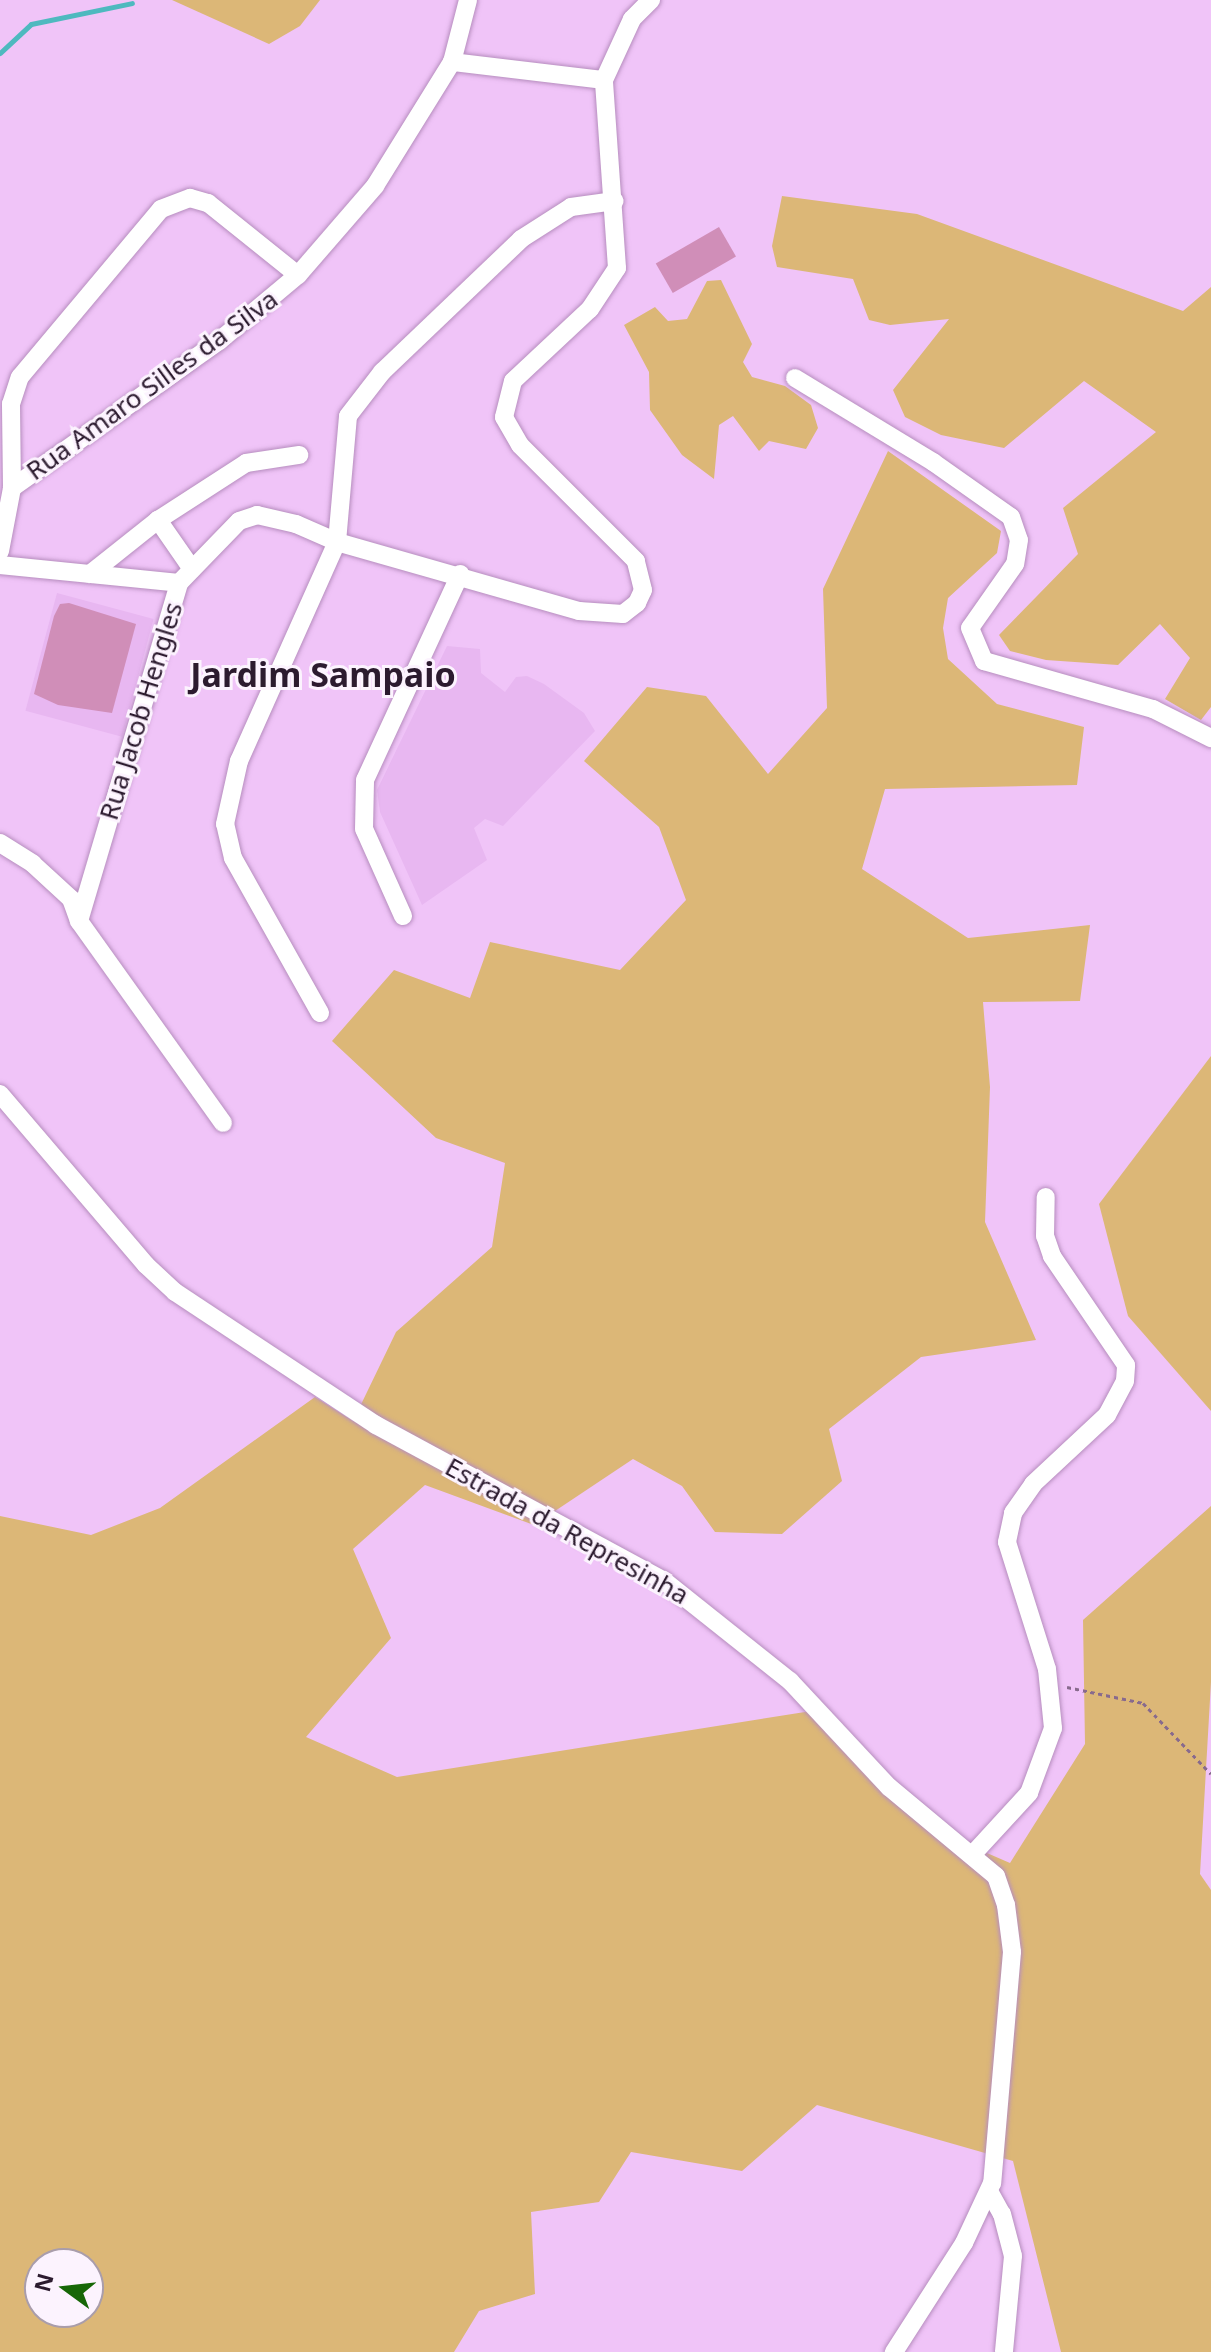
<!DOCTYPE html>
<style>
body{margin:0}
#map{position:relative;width:1211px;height:2352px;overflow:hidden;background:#f0c4f8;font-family:"Noto Sans",sans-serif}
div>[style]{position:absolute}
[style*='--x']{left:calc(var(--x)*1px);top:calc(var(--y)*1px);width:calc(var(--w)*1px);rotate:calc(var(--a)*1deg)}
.built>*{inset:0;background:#e8b7f1;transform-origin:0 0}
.green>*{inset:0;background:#dcb777}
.stream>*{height:5px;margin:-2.5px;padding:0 2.5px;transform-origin:2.5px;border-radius:2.5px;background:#4eb9bf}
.building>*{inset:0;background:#d08eb8;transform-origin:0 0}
.path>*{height:3px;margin-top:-1.5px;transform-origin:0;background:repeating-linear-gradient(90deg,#886a8d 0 4px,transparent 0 8px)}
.roads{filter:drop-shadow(0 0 2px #b68dbe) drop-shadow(0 0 2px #b68dbe)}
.street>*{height:18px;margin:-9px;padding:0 9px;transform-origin:9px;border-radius:9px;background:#fff}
span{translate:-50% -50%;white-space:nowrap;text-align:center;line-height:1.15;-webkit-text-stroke:6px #fcf3fe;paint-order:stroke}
.street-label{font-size:26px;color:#2c1b2f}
.district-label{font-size:34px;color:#2c1b2f;font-weight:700}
.north{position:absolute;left:24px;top:2248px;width:80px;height:80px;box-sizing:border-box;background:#fcf3fe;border:2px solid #a99dab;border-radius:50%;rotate:285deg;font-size:22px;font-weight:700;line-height:32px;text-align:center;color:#2c1b2f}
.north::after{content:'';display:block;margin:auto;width:28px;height:36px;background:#176707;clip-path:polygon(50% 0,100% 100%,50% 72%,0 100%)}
</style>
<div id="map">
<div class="built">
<div style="left:57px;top:593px;width:100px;height:122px;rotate:15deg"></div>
<div style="clip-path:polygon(447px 646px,480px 649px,481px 673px,505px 692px,516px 677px,527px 676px,544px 684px,584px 713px,595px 731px,503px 826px,485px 819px,474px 828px,487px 860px,422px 905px,380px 812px,377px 790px)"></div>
</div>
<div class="green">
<div style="clip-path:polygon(172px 0,320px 0,300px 26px,269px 44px)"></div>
<div style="clip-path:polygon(782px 196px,917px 214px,1183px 311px,1211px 287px,1211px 707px,1201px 720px,1165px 699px,1190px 658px,1160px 624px,1118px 665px,1046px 660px,1010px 651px,999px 635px,1078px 554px,1063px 508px,1156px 432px,1084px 381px,1004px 448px,941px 435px,905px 417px,893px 390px,949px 319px,890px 325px,869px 320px,853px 279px,777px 267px,772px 246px)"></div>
<div style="clip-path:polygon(721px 280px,752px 344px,743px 362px,752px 377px,785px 386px,811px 405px,818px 428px,806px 449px,769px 441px,759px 451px,733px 416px,719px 425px,714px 479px,682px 455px,650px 410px,649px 372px,624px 325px,655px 307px,668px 321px,687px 319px,707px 281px)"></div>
<div style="clip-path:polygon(evenodd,888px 451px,1001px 531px,997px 553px,948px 598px,943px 628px,948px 659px,997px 704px,1084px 727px,1077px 785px,885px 789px,862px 869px,968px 938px,1090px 925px,1080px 1001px,983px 1002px,990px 1087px,985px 1222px,1036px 1340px,921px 1357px,829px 1429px,842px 1481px,782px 1534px,715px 1532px,682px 1486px,633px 1459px,534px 1525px,425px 1485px,353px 1549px,391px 1638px,306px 1737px,397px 1777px,824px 1709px,936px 1831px,1010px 1863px,1085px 1744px,1083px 1620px,1211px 1506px,1211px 1682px,1200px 1874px,1211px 1890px,1211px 2352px,1061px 2352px,1013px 2161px,817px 2105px,742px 2171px,631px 2152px,599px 2202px,531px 2212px,535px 2294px,479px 2311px,454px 2352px,0 2352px,0 1516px,91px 1535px,160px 1508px,315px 1397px,353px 1421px,396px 1332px,492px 1247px,505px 1163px,436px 1138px,332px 1041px,394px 970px,470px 998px,490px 942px,620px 970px,686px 900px,659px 827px,584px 761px,647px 687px,706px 696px,768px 774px,827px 708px,823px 589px,888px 451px,40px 2264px,88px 2264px,88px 2312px,40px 2312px,40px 2264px)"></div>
<div style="clip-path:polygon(1211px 1056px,1211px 1411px,1128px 1316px,1099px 1204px)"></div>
</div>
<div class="stream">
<div style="--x:0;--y:53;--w:42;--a:-43.1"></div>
<div style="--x:31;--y:24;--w:103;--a:-11.7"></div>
</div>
<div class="building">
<div style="left:719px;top:227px;width:34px;height:73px;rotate:60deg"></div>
<div style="clip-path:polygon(69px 603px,136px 624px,112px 713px,58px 705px,34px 694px,54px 616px,60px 604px)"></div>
</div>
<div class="path">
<div style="--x:1067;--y:1687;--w:78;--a:11.9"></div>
<div style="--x:1143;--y:1703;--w:98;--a:46.2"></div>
</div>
<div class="roads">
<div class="street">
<div style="--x:452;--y:62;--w:153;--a:6.8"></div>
<div style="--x:795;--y:378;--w:162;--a:31.3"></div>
<div style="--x:933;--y:462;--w:95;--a:35.2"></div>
<div style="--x:1011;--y:517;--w:24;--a:71"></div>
<div style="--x:1019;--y:540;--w:24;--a:99"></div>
<div style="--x:1015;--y:564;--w:78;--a:125.1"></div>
<div style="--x:970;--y:628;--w:36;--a:67"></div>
<div style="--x:984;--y:661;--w:176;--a:15.9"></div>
<div style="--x:1153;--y:709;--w:65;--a:26.6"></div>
<div style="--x:12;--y:488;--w:254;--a:-35.4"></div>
<div style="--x:219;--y:341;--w:103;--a:-39.9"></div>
<div style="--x:298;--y:275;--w:118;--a:-49.1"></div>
<div style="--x:375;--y:186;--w:146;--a:-58.2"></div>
<div style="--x:452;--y:62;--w:64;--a:-75.5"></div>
<div style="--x:0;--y:551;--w:64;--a:-79.2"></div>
<div style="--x:12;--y:488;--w:84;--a:-90.7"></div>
<div style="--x:11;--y:404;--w:28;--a:-72"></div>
<div style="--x:20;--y:377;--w:219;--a:-50"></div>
<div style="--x:161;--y:209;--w:31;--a:-21"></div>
<div style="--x:190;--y:198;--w:19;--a:16"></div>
<div style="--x:208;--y:203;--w:115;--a:38.7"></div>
<div style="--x:0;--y:565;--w:180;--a:5.7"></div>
<div style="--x:192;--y:569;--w:60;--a:-124.8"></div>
<div style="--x:158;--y:520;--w:105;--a:-32.9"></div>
<div style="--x:246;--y:463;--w:54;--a:-8.6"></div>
<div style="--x:90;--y:574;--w:87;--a:-38.5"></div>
<div style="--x:0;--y:843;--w:39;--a:32"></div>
<div style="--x:33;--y:864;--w:52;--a:42.6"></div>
<div style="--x:71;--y:899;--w:23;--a:70"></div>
<div style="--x:79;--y:921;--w:248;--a:54.5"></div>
<div style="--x:403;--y:916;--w:95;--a:-114.1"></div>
<div style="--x:364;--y:829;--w:49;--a:-88.8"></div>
<div style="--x:365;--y:780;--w:227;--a:-65.2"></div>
<div style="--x:79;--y:921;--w:352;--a:-73.5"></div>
<div style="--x:179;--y:583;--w:86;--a:-45.9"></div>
<div style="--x:239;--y:521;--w:19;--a:-18"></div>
<div style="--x:257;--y:515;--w:40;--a:13"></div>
<div style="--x:296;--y:524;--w:45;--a:23.7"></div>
<div style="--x:337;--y:542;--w:252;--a:15.9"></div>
<div style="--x:579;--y:611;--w:44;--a:3.9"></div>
<div style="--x:623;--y:614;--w:18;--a:-38"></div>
<div style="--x:637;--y:603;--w:14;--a:-65"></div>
<div style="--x:643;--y:590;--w:30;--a:-104"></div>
<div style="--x:636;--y:561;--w:164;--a:-135"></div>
<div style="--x:520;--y:445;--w:32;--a:-120"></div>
<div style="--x:504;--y:417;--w:37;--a:-76"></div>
<div style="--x:513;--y:381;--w:105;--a:-43.1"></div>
<div style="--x:590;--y:309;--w:49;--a:-56.6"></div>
<div style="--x:617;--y:268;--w:188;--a:-94"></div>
<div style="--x:604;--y:80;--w:67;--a:-65.3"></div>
<div style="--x:632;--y:19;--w:27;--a:-45"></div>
<div style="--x:320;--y:1013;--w:178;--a:-119.3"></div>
<div style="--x:233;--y:858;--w:35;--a:-103"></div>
<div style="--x:225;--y:824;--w:65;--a:-77.5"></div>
<div style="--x:239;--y:761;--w:240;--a:-65.9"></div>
<div style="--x:337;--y:542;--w:126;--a:-85"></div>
<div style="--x:348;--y:416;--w:56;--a:-52.3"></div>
<div style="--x:382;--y:372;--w:192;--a:-43.7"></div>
<div style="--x:521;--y:239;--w:59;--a:-32.6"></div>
<div style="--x:571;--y:207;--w:44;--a:-7.8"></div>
<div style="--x:0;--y:1094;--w:225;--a:49.5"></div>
<div style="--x:146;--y:1265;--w:40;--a:43"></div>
<div style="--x:175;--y:1292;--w:241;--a:33.5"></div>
<div style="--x:376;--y:1425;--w:326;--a:28.4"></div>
<div style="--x:663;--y:1580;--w:162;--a:38.5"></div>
<div style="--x:790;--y:1681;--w:145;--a:47"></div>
<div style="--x:889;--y:1787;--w:139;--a:39.8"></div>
<div style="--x:996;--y:1876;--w:31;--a:71"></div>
<div style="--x:1006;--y:1905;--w:47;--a:82.7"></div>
<div style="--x:1012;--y:1952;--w:232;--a:94.9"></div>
<div style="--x:992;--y:2183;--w:66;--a:115"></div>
<div style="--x:964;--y:2243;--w:130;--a:122.7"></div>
<div style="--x:973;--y:1854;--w:83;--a:-47.4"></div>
<div style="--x:1029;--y:1793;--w:69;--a:-69.7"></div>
<div style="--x:1053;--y:1728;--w:59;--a:-95.8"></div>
<div style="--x:1047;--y:1669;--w:133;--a:-107.5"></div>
<div style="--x:1007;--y:1542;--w:30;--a:-78"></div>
<div style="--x:1013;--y:1513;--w:35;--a:-55"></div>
<div style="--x:1033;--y:1484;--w:101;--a:-43"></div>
<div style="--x:1107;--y:1415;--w:38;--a:-62"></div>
<div style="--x:1125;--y:1381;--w:16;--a:-86"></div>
<div style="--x:1126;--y:1365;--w:132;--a:-124.2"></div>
<div style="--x:1052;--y:1256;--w:21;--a:-109"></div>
<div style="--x:1045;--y:1236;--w:39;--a:-89"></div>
<div style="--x:989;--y:2191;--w:26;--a:61"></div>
<div style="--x:1002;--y:2214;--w:43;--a:75.3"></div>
<div style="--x:1013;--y:2256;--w:96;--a:95.4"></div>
</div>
</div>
<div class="street-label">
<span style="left:152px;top:385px;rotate:-36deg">Rua Amaro Silles da Silva</span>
<span style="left:141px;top:711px;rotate:-73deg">Rua Jacob Hengles</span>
<span style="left:567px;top:1531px;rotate:29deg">Estrada da Represinha</span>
</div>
<div class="district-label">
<span style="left:323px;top:675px">Jardim Sampaio</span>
</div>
<div class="north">N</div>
</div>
